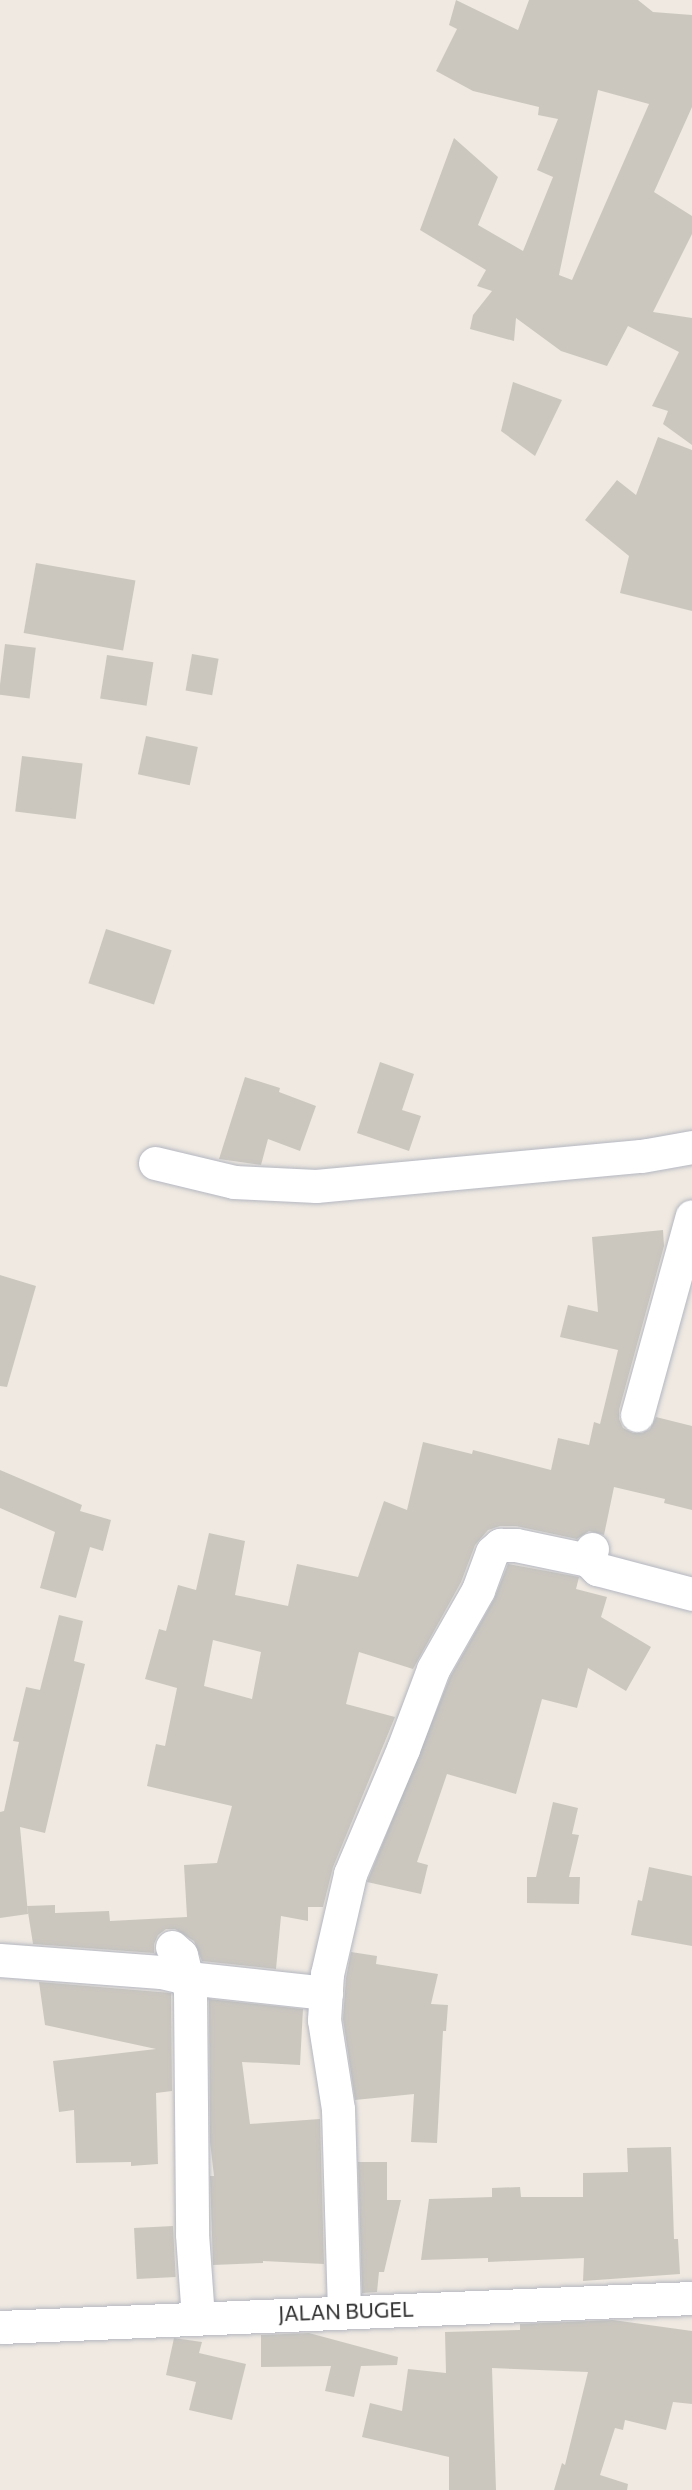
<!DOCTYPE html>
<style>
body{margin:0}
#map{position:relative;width:692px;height:2490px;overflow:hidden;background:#efe9e1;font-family:Commissioner,sans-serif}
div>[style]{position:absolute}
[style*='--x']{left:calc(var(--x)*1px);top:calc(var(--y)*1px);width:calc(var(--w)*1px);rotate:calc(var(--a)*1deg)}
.building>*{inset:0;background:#cbc7bf;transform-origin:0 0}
.roads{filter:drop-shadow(0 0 2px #b4b7c1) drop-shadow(0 0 2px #b4b7c1)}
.minor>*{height:33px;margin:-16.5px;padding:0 16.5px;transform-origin:16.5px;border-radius:16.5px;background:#fff}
span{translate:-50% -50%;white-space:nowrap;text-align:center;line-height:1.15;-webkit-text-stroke:5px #fff;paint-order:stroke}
.street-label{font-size:21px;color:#2e2e2e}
</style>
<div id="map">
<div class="building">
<div style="clip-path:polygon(evenodd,456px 0,518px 30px,529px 0,638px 0,653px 12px,692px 15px,692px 107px,654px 192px,692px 216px,692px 234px,653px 312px,692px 318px,692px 445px,663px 424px,668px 411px,652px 406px,679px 352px,628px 326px,607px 366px,561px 351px,516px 318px,514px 341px,470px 329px,473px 315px,492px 291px,477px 286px,486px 270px,420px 230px,454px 138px,498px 177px,478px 225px,523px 251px,553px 177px,537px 170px,558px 119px,538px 115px,539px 107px,473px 91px,436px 71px,457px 29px,449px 25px,456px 0,598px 90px,649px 104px,572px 280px,559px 275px,598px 90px)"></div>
<div style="clip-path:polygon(513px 382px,562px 400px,535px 456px,501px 431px)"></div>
<div style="clip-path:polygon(658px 437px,692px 450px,692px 611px,620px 593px,629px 556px,585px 520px,617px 480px,636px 495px)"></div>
<div style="left:36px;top:563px;width:101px;height:71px;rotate:10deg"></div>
<div style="left:5px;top:644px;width:31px;height:51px;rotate:7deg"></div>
<div style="left:192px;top:654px;width:27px;height:37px;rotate:10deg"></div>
<div style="left:107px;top:655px;width:47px;height:44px;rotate:9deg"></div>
<div style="left:146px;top:736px;width:53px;height:39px;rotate:12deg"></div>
<div style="left:22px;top:756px;width:61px;height:56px;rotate:7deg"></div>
<div style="left:106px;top:929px;width:69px;height:57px;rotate:18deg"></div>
<div style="clip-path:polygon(380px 1062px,414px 1074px,402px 1110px,421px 1116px,409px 1151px,357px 1133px)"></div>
<div style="clip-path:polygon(245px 1077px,280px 1088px,279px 1092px,316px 1106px,300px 1151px,268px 1139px,261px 1165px,219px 1159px)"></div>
<div style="clip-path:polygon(evenodd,663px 1230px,664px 1246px,619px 1410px,619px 1419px,623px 1428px,633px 1433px,642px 1433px,650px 1429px,656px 1417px,692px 1426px,692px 1510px,664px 1503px,665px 1499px,614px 1487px,604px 1535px,589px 1531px,577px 1539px,516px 1526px,500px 1526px,488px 1530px,475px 1545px,461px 1582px,413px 1669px,359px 1652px,346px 1704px,395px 1717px,333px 1867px,323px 1907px,308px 1907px,308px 1921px,281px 1916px,276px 1969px,202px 1961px,194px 1941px,175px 1929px,166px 1929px,158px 1935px,154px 1944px,154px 1953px,33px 1944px,27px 1906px,55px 1905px,55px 1913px,109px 1911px,110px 1921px,187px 1917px,184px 1865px,217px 1863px,232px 1806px,147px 1786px,156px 1744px,165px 1746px,177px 1688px,145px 1679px,159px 1629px,166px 1631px,178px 1585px,196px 1590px,209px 1533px,245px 1541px,235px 1595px,288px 1606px,297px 1564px,358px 1577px,384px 1501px,407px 1510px,423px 1442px,472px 1454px,473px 1450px,551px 1470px,558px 1438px,589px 1445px,594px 1422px,600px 1424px,618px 1350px,560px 1337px,568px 1305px,598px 1312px,592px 1237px,663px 1230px,213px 1640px,261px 1652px,252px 1699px,204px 1686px,213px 1640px)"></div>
<div style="clip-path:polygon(0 1275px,36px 1286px,7px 1387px,0 1386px)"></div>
<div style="clip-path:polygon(0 1470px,82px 1505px,80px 1511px,111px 1520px,103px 1551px,90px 1547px,76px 1598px,40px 1588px,55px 1532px,0 1508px)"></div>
<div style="clip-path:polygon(508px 1564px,579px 1577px,576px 1589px,607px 1597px,601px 1617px,651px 1647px,626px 1691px,588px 1668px,577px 1708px,542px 1699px,516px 1794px,447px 1774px,417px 1862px,428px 1865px,421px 1894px,367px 1882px,450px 1677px,494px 1599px)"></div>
<div style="clip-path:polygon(59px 1615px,83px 1621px,74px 1661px,85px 1664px,45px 1833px,20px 1827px,28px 1914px,0 1918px,0 1812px,4px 1811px,19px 1742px,13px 1741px,26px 1687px,40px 1690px)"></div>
<div style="clip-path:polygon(553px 1802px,578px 1808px,572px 1834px,579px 1835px,569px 1877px,580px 1877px,579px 1904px,527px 1903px,527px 1877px,536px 1877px)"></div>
<div style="clip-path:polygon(649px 1867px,692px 1876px,692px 1946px,631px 1935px,638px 1900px,642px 1901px)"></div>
<div style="clip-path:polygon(351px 1952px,377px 1956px,376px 1964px,438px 1974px,431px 2004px,448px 2005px,446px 2031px,443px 2031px,437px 2143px,411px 2142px,414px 2094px,355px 2100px,343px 2019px,346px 1978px)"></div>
<div style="clip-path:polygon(39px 1982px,171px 1993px,172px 2091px,156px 2093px,158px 2164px,131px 2166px,131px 2162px,76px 2163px,74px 2110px,59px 2112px,53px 2061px,156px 2049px,45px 2025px)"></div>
<div style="clip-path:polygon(209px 1999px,303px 2009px,300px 2065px,242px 2062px,250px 2124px,320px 2119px,324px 2264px,263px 2261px,263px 2263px,213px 2265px,210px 2176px,214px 2176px,210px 2142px)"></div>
<div style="clip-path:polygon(671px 2147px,674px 2239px,678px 2239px,680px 2274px,583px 2281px,584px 2258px,488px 2262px,488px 2258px,421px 2260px,429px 2199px,492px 2197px,492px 2188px,520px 2187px,521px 2197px,583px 2197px,583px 2173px,628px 2172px,627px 2148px)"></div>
<div style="clip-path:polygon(358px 2162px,387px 2162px,387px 2200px,401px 2200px,384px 2272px,379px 2272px,377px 2292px,362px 2293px)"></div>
<div style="left:173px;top:2226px;width:51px;height:39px;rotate:87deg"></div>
<div style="clip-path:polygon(613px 2320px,692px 2331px,692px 2404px,673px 2402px,666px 2430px,625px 2420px,623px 2430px,615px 2428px,600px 2475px,628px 2484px,627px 2490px,554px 2490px,562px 2463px,565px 2465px,588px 2372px,492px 2368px,496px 2490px,449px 2490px,449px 2457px,362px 2437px,370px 2403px,402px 2411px,408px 2369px,446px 2373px,445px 2332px,520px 2330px,520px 2324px)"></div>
<div style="clip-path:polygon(309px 2333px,398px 2357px,397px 2365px,361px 2366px,354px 2397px,325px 2391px,331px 2366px,261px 2367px,261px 2335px)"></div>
<div style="clip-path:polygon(174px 2338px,202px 2342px,199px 2353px,246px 2364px,232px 2420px,189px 2410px,196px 2382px,166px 2375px)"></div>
</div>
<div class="roads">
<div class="minor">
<div style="--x:155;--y:1163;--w:81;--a:13.5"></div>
<div style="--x:234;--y:1182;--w:82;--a:2.8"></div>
<div style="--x:316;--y:1186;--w:326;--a:-5.3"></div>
<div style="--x:641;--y:1156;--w:52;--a:-10"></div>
<div style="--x:637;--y:1415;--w:206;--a:-74.6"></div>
<div style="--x:592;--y:1549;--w:12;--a:110"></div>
<div style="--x:588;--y:1560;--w:13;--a:45"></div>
<div style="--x:597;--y:1569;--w:98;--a:14.7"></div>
<div style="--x:172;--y:1947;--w:12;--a:42"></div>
<div style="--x:181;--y:1955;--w:36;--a:76"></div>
<div style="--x:190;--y:1990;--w:244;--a:89.5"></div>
<div style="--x:192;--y:2234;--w:83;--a:85.9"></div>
<div style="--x:0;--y:1960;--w:161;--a:4.3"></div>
<div style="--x:161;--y:1972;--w:28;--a:13"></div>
<div style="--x:188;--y:1978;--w:139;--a:6.2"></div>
<div style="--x:344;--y:2311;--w:202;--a:-91.7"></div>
<div style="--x:338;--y:2109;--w:90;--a:-98.9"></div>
<div style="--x:324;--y:2020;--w:46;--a:-86.3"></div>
<div style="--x:327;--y:1974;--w:103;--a:-77"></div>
<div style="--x:350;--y:1874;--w:136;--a:-67"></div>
<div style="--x:403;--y:1749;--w:85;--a:-69.4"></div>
<div style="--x:433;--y:1669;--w:91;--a:-60.3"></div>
<div style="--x:478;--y:1590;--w:40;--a:-69.8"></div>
<div style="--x:492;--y:1552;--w:11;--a:-41"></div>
<div style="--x:500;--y:1545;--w:16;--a:0"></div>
<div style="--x:516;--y:1545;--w:74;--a:11.8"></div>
<div style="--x:0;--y:2327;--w:693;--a:-2.4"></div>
</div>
</div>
<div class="street-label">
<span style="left:346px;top:2311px;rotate:-2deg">JALAN BUGEL</span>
</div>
</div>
